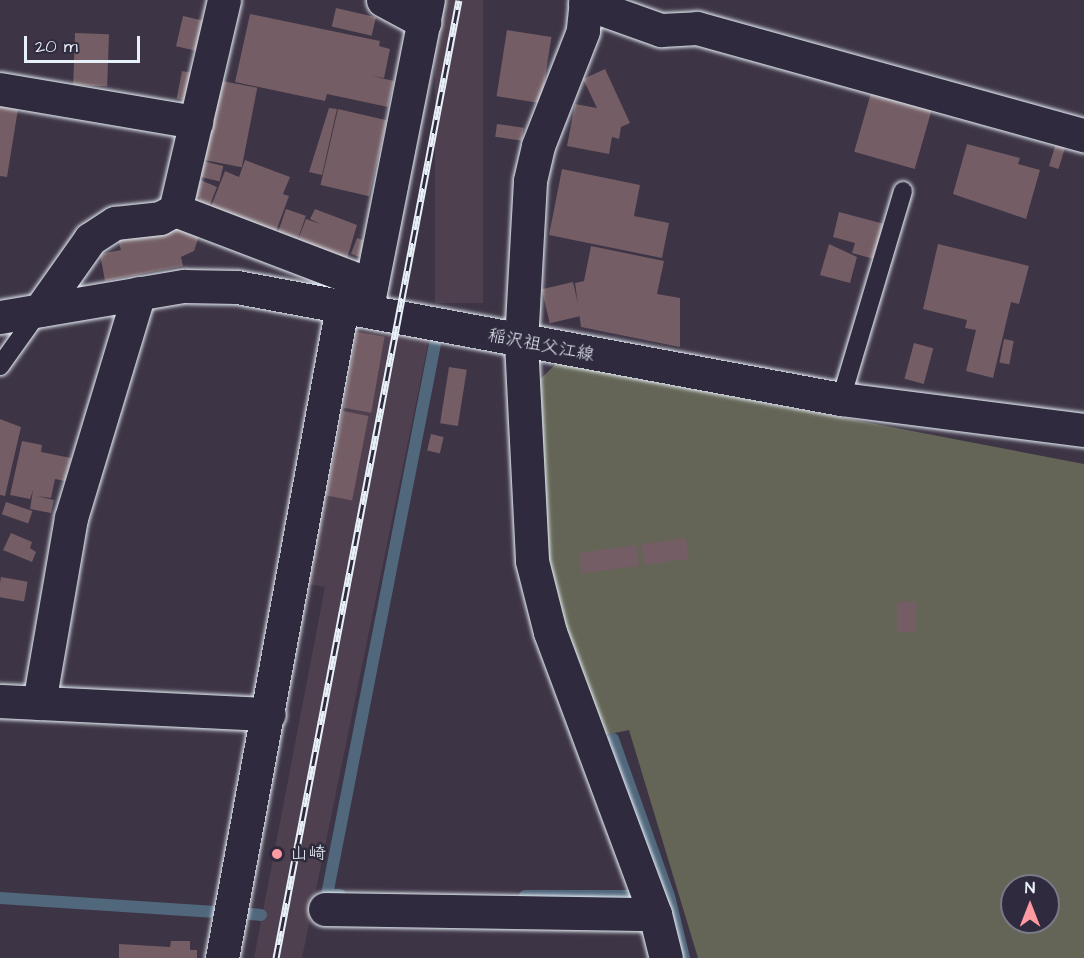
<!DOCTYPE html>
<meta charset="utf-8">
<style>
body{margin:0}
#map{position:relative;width:1084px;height:958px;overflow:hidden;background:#3d3445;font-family:"Architects Daughter","Klee One",sans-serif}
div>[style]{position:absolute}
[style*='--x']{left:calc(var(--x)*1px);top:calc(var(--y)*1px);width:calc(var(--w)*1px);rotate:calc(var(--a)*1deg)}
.built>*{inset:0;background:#4e404e;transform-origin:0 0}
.green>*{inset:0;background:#646556}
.stream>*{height:12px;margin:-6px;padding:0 6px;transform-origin:6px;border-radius:6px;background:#51677c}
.building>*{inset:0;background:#745d64;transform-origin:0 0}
.roads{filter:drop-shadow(0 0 2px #e8f1f8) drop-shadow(0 0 2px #e8f1f8)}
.service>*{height:18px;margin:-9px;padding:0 9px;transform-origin:9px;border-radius:9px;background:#2f2a3d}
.minor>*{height:33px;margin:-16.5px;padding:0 16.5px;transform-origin:16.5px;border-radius:16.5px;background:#2f2a3d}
.secondary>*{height:33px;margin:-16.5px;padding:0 16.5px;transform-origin:16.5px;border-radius:16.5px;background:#2f2a3d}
.rail>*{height:7px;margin-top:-3.5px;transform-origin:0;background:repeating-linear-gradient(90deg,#2f2a3d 0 14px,#e8f1f8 0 28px);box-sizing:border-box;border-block:2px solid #e8f1f8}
.dots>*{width:16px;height:16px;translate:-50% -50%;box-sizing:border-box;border:3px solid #2f2a3d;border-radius:50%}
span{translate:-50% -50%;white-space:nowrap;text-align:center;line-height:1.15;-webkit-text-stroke:5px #2f2a3d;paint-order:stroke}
.street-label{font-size:18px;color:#e8f1f8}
.poi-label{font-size:18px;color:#e8f1f8}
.left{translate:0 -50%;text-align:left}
.north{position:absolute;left:1000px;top:874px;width:60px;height:60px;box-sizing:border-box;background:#2f2a3d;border:2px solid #797a88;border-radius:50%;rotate:0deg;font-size:16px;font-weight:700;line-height:24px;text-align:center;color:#e8f1f8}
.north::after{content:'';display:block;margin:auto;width:21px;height:27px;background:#ff9aa2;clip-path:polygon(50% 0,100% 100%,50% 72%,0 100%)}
.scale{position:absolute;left:24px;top:36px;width:116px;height:27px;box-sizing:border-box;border:3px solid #e8f1f8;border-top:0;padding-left:8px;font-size:18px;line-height:21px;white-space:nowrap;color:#e8f1f8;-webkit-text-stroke:4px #2f2a3d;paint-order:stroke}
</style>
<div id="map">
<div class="built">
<div style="left:435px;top:0;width:48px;height:303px"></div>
<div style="clip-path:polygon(376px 318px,431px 330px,302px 958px,254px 958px,325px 587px,308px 584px,355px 330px,373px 333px)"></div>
</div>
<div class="green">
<div style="clip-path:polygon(evenodd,557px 363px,1084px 464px,1084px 958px,698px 958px,629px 730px,605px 735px,553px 589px,545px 558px,534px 385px,557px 363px,1012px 886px,1048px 886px,1048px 922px,1012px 922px,1012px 886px)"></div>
</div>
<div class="stream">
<div style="--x:613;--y:739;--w:167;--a:70.4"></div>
<div style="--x:669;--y:896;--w:64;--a:76.4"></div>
<div style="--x:340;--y:895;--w:13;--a:180"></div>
<div style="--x:327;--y:895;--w:561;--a:-78.91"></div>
<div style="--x:525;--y:896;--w:102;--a:0"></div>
<div style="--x:0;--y:898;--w:216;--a:3.7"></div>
<div style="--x:250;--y:914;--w:11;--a:5"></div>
</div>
<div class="building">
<div style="left:336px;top:8px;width:41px;height:19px;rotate:13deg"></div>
<div style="clip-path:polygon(250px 14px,380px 41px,379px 46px,390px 49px,384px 78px,372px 76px,394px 81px,388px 107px,327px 94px,325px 101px,235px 82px)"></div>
<div style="left:183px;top:16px;width:28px;height:31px;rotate:13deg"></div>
<div style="left:507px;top:30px;width:45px;height:67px;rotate:9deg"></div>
<div style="left:75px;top:33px;width:34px;height:52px;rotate:2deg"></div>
<div style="clip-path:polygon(605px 69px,630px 123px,621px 127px,619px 139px,612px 137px,609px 154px,567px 146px,575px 104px,597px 108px,583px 79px)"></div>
<div style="left:182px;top:71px;width:16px;height:28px;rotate:11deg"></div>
<div style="left:217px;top:80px;width:41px;height:81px;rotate:11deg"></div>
<div style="left:871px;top:93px;width:63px;height:61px;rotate:16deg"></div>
<div style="clip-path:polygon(0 105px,18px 109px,7px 177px,0 176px)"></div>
<div style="clip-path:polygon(329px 108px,337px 109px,322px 175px,309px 172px)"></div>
<div style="left:338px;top:109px;width:50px;height:78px;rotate:13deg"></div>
<div style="left:497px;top:124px;width:27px;height:13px;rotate:8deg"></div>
<div style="left:1056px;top:143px;width:10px;height:24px;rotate:17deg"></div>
<div style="clip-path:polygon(967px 144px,1020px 158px,1018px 164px,1040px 170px,1026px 219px,953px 194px)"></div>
<div style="clip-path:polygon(245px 160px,290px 177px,283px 194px,289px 196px,275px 234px,210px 209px,225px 171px,239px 177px)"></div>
<div style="left:203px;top:161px;width:21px;height:16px;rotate:14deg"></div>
<div style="clip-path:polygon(562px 169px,640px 185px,634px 216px,669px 223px,662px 258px,549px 235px)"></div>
<div style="clip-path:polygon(198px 179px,217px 187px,208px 210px,197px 205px,200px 198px,192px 194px)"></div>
<div style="left:286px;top:209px;width:21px;height:27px;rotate:19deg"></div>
<div style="clip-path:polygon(315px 209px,357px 225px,346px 262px,297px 242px,306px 219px,320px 224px,310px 219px)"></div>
<div style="clip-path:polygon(839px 212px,888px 225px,878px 260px,852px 253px,855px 243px,833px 237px)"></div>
<div style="clip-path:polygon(184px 218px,199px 236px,194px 251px,181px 257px,183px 266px,105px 281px,100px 254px,121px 250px,118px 240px,154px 233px)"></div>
<div style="left:357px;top:238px;width:9px;height:17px;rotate:21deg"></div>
<div style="clip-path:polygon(829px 244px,857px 257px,850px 283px,820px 275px)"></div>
<div style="clip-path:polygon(938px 244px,1029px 266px,1019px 304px,1011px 302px,993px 378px,966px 371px,976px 330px,965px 328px,967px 320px,923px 309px)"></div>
<div style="clip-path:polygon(591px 246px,664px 261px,657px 294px,680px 298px,680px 347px,581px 327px,575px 283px,584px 281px)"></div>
<div style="left:573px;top:282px;width:35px;height:32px;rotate:77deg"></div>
<div style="left:357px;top:332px;width:28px;height:77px;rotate:10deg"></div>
<div style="left:1004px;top:339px;width:10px;height:24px;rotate:11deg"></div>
<div style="left:914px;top:343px;width:20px;height:37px;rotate:15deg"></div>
<div style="left:449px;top:367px;width:18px;height:57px;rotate:9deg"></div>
<div style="left:343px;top:411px;width:26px;height:86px;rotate:11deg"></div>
<div style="clip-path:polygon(0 419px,21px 427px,5px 496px,0 495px)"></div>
<div style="left:431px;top:434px;width:13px;height:17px;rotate:13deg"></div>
<div style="clip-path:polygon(22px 441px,42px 445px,41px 452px,71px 458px,65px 481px,55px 479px,51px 498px,37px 496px,54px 500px,51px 513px,30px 509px,33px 490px,30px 499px,10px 495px)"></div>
<div style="left:6px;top:502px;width:28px;height:13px;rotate:19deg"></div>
<div style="clip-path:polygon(11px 533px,32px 542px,30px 548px,36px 552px,32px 562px,3px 550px)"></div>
<div style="left:686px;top:538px;width:21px;height:45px;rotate:82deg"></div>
<div style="left:636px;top:545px;width:21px;height:58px;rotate:82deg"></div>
<div style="left:1px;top:577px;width:27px;height:20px;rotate:10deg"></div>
<div style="left:897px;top:602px;width:19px;height:30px"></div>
<div style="clip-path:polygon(171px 941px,190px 941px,190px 950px,197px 950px,197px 958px,119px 958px,119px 944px,170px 947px)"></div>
</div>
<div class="roads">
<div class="service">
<div style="--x:0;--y:366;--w:69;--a:-54.5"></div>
<div style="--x:841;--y:399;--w:217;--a:-73.4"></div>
</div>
<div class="minor">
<div style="--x:224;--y:0;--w:216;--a:103.1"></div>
<div style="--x:175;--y:210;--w:210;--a:20.9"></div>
<div style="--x:383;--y:0;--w:47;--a:28.2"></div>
<div style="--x:586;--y:0;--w:31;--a:96"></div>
<div style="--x:583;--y:31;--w:123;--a:111.4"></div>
<div style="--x:538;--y:146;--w:36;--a:103"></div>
<div style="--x:530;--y:181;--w:161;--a:93.2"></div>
<div style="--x:521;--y:342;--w:219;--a:87.1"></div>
<div style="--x:532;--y:561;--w:73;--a:75.8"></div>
<div style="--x:550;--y:632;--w:301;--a:69.6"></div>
<div style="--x:655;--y:914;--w:45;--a:76"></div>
<div style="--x:585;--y:3;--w:81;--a:19.6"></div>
<div style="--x:661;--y:30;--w:36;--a:-3"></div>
<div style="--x:697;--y:28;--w:402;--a:15.5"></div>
<div style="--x:0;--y:89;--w:199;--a:9.6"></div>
<div style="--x:367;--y:307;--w:313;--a:-78.8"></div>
<div style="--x:40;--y:310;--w:87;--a:-54.8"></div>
<div style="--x:90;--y:239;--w:30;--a:-33"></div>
<div style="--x:115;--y:223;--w:45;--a:-6.3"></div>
<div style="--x:160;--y:218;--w:17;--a:-28"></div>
<div style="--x:0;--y:701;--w:269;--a:2.8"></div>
<div style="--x:39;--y:703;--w:188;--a:-80.2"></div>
<div style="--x:71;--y:518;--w:235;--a:-73.2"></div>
<div style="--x:325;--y:909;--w:330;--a:0.9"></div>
<div style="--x:222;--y:958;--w:662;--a:-79.56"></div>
</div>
<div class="secondary">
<div style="--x:0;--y:317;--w:187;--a:-9.6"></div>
<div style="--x:184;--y:286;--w:53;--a:1.1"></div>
<div style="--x:237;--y:287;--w:614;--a:10.51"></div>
<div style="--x:841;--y:399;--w:245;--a:7.3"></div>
</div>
</div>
<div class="rail">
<div style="--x:276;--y:958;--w:975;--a:-79.19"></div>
</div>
<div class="dots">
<div style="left:277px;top:854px;background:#ff9aa2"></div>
</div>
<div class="street-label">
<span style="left:541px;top:346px;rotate:11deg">稲沢祖父江線</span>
</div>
<div class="poi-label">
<span class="left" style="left:290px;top:854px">山崎</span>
</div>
<div class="north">N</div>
<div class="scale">20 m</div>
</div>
